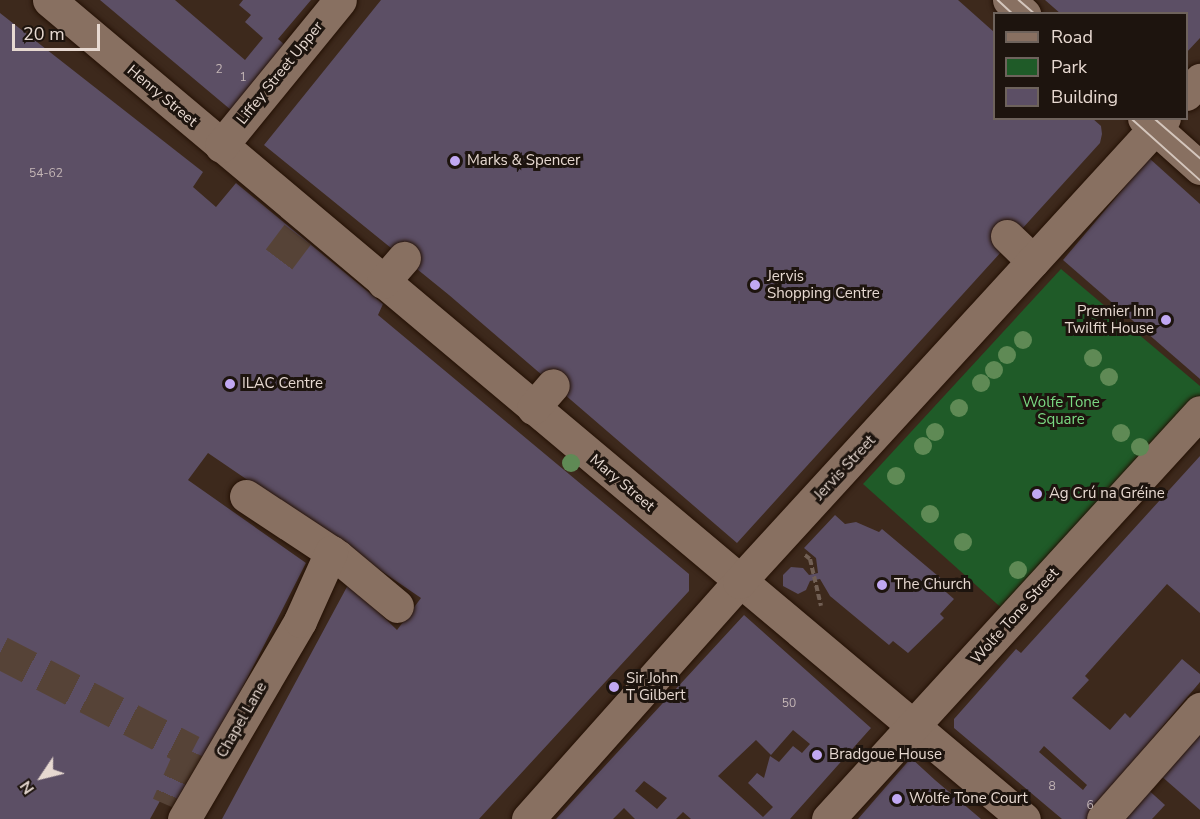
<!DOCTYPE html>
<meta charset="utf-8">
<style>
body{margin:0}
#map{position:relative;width:1200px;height:819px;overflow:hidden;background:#3d291c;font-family:"Nunito Sans",sans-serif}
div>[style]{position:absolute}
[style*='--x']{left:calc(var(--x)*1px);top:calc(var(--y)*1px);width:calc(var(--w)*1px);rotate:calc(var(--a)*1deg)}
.green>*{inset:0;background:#1f5b28}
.building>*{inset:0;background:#5c4f65}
.minor-tunnel>*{height:33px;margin-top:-16.5px;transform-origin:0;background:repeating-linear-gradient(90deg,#564337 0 33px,transparent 0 49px)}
.path>*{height:4px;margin-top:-2px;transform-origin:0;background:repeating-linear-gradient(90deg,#715f54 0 6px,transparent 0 9px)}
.roads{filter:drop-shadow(0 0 2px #241105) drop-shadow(0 0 2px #241105)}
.minor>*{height:33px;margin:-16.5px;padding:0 16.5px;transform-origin:16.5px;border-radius:16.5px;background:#887061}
.tram>*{height:1.5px;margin:-0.75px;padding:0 0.75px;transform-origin:0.75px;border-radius:0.75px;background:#d4c6bd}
.trees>*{width:18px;height:18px;margin:-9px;border-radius:50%;background:#5f8a55}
.dots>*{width:16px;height:16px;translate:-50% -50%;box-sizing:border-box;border:3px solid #1d140e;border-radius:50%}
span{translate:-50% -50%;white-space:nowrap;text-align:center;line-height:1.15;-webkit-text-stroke:6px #1d140e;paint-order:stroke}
.number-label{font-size:12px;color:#c4b6b6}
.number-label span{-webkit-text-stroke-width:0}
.street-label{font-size:15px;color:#e7d9d1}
.poi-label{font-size:15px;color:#e7d9d1}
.left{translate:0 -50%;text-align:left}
.right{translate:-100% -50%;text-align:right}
.park-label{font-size:15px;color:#7ada83}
.legend{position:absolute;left:993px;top:12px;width:195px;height:108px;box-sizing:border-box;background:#1d140e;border:2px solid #6e635c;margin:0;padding:8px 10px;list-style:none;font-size:18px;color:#e7d9d1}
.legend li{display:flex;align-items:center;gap:12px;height:30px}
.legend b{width:30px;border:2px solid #6e635c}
.north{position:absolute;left:12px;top:747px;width:60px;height:60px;-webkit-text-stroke:4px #1d140e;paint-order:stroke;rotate:235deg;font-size:16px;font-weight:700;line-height:24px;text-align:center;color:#e7d9d1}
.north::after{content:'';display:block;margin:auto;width:21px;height:27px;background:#e7d9d1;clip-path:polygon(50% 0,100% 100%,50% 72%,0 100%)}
.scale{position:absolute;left:12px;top:24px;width:88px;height:27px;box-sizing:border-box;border:3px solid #e7d9d1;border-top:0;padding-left:8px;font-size:18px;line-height:21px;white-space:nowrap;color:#e7d9d1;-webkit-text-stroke:4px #1d140e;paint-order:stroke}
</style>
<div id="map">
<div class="green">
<div style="clip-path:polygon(1061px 269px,1200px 386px,1200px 399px,1006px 612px,863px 484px)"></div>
</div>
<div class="building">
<div style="clip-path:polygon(100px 0,175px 0,245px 60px,263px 38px,245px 22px,251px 15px,239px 5px,243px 0,311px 0,278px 39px,285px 45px,231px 110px)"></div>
<div style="clip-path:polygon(381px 0,958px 0,994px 32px,994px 118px,1092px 118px,1101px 126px,1102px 134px,1100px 143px,737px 543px,449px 295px,264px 145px)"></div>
<div style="clip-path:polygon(1045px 0,1200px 0,1200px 38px,1186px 53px,1186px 14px,1061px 14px)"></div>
<div style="clip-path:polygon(0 13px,203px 172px,193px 187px,216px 207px,236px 183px,383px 304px,378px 315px,689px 574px,689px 591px,479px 819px,222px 819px,349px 583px,397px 630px,421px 598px,208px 453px,188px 480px,306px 563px,180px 810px,160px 801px,150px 819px,0 819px)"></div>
<div style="clip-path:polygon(1149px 158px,1200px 204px,1200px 379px,1063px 260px)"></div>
<div style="clip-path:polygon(evenodd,1200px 456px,1200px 613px,1167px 584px,1085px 676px,1089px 680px,1072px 698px,1110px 730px,1125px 713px,1130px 718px,1182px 659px,1200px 674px,1200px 682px,1098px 803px,1096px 819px,1062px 819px,954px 728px,954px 719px,1016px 649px,1021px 653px,1200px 456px,1044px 746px,1087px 785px,1083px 790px,1039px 752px,1044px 746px)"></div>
<div style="clip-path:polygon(835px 515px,845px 524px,856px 522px,879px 532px,882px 529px,944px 581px,939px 586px,954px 599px,940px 614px,944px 618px,908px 653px,893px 641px,889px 645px,830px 596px,820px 579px,810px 581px,806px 590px,798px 594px,783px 586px,783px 575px,791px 567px,803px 568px,809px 575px,818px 573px,816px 558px,804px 548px)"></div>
<div style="clip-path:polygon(evenodd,744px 615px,871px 728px,790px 819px,691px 819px,683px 812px,676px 819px,635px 819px,624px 808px,613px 819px,556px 819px,744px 615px,793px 730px,810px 744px,802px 753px,793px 746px,779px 762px,770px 756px,764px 778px,757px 773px,748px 783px,773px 807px,763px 817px,718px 776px,756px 740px,771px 755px,793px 730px,744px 615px,644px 781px,667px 798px,657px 809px,635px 791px,644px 781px)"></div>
<div style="clip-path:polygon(1200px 730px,1200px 810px,1160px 775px)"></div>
<div style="clip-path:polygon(911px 758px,935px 780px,981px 819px,858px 819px)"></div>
<div style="clip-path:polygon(1144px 786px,1165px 805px,1152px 819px,1115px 819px)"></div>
</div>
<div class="minor-tunnel">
<div style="--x:279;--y:259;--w:31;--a:-53"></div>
<div style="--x:0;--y:652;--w:216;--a:27.3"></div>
<div style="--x:192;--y:751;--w:59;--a:114"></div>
</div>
<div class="path">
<div style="--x:805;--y:555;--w:6;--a:39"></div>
<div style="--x:810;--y:559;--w:48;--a:76.8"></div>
</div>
<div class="roads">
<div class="minor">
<div style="--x:49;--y:0;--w:1273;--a:40.03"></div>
<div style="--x:1009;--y:0;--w:21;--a:43"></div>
<div style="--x:1186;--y:94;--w:20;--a:-45"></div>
<div style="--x:1144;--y:118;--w:75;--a:41.8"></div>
<div style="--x:221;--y:146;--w:188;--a:-50.8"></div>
<div style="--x:1007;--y:236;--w:36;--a:44"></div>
<div style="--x:383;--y:282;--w:32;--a:-49"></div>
<div style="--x:533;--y:408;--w:30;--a:-49"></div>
<div style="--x:246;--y:496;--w:109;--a:33.4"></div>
<div style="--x:337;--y:556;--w:78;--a:39.8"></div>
<div style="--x:184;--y:819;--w:229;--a:-59.6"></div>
<div style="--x:300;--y:621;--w:76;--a:-65.8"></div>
<div style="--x:528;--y:819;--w:317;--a:-48.3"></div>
<div style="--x:739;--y:582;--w:629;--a:-47.51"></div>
<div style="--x:828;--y:819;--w:551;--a:-47.57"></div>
<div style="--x:1103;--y:819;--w:147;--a:-48.6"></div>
</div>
</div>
<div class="tram">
<div style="--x:998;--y:0;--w:21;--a:43"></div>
<div style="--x:1019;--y:0;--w:21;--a:41"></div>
<div style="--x:1131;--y:118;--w:93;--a:41.9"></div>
<div style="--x:1154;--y:118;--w:61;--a:41"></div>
</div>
<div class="trees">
<div style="left:1023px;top:340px"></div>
<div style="left:1007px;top:355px"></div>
<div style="left:1093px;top:358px"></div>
<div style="left:994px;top:370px"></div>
<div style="left:1109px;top:377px"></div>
<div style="left:981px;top:383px"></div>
<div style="left:959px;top:408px"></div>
<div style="left:935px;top:432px"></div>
<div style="left:1121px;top:433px"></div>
<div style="left:923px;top:446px"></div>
<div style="left:1140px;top:447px"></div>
<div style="left:571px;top:463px"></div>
<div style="left:896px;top:476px"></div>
<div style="left:930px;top:514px"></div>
<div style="left:963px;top:542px"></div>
<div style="left:1018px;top:570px"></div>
</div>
<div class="dots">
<div style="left:455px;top:161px;background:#c1a8f3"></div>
<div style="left:755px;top:285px;background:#c1a8f3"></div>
<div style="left:1166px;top:320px;background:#c1a8f3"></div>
<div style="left:230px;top:384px;background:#c1a8f3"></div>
<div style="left:1037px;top:494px;background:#c1a8f3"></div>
<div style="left:882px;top:585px;background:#c1a8f3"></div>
<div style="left:614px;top:687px;background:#c1a8f3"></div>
<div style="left:817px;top:755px;background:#c1a8f3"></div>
<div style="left:897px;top:799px;background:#c1a8f3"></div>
</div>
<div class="number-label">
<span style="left:219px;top:70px">2</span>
<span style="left:243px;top:78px">1</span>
<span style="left:46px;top:174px">54-62</span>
<span style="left:789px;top:704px">50</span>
<span style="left:1052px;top:787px">8</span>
<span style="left:1090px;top:806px">6</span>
</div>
<div class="street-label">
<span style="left:280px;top:73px;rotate:-51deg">Liffey Street Upper</span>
<span style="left:162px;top:96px;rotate:40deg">Henry Street</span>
<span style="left:845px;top:468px;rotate:-47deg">Jervis Street</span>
<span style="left:622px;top:483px;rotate:40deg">Mary Street</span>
<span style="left:1015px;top:616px;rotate:-48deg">Wolfe Tone Street</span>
<span style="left:242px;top:720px;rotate:-60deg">Chapel Lane</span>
</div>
<div class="poi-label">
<span class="left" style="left:467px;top:161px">Marks &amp; Spencer</span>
<span class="left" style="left:767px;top:285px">Jervis<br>Shopping Centre</span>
<span class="right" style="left:1154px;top:320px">Premier Inn<br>Twilfit House</span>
<span class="left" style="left:242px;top:384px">ILAC Centre</span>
<span class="left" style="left:1049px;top:494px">Ag Crú na Gréine</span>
<span class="left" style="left:894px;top:585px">The Church</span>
<span class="left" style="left:626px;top:687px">Sir John<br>T Gilbert</span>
<span class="left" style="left:829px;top:755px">Bradgoue House</span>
<span class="left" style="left:909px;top:799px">Wolfe Tone Court</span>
</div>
<div class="park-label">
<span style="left:1061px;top:411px">Wolfe Tone<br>Square</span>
</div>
<ul class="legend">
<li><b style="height:8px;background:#887061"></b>Road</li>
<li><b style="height:16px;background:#1f5b28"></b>Park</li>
<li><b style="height:16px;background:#5c4f65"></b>Building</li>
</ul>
<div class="north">N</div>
<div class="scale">20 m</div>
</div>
